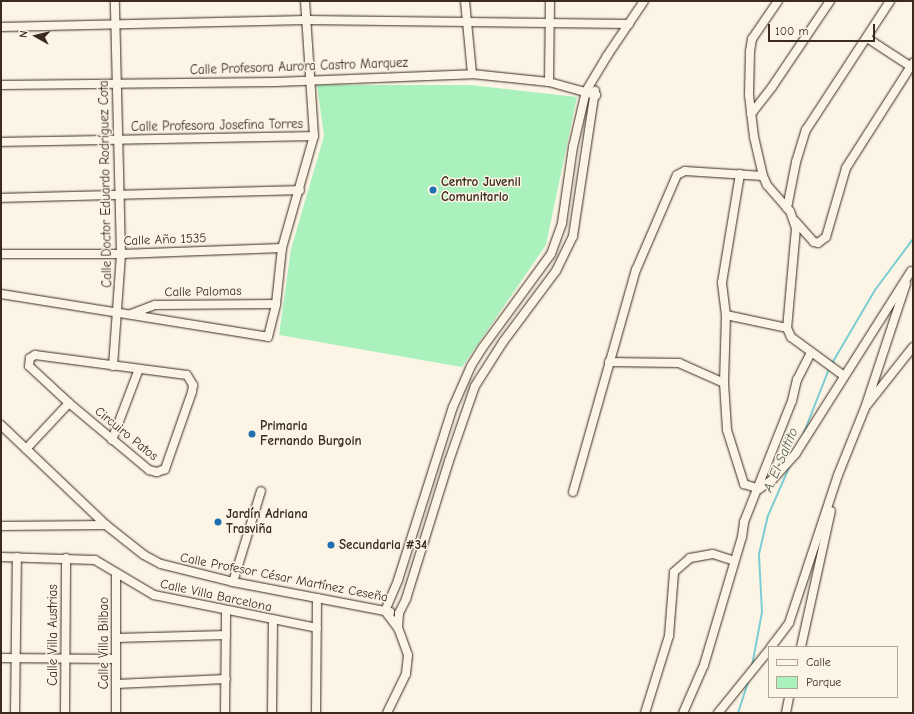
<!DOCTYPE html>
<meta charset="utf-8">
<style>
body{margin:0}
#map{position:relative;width:914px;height:714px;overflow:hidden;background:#fcf5e5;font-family:"Comic Neue",sans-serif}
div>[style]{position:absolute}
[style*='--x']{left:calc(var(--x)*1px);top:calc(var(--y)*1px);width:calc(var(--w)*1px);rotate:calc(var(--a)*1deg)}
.green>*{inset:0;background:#aaf1bd}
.stream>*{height:2px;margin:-1px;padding:0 1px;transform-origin:1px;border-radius:1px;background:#7ccdd3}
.roads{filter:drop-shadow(0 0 1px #3b2a1e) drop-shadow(0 0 1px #3b2a1e)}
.minor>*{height:8px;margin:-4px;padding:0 4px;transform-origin:4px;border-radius:4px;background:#fcf5e5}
.dots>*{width:11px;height:11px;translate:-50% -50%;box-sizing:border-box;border:2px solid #fcf5e5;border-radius:50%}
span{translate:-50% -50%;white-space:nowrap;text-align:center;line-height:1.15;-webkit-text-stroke:3px #fcf5e5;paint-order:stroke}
.street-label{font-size:13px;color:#3b2a1e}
.poi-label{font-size:13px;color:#3b2a1e;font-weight:700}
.left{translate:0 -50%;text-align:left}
.water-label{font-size:14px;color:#4e5b54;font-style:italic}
.frame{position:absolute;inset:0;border:2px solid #3b2a1e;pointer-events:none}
.legend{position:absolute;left:768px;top:646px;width:130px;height:52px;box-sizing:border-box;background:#fcf5e5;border:1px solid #afa495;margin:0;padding:5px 7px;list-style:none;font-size:12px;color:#3b2a1e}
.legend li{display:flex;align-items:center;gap:8px;height:20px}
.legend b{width:20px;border:1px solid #afa495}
.north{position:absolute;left:16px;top:16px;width:40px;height:40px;-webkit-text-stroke:3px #fcf5e5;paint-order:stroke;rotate:278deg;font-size:11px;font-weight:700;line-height:16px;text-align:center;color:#3b2a1e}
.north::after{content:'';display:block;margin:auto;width:14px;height:18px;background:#3b2a1e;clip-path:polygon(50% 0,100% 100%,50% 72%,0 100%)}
.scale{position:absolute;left:768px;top:24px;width:107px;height:18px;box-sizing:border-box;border:2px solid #3b2a1e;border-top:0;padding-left:5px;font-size:12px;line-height:14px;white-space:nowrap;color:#3b2a1e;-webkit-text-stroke:3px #fcf5e5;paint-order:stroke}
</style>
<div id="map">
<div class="green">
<div style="clip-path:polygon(317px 85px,470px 85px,577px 97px,546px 245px,462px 367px,279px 335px,291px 249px,324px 136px)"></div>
</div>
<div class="stream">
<div style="--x:831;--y:365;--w:87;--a:-59.6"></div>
<div style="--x:875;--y:290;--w:64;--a:-53.3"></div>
<div style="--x:803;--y:435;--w:71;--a:-68.5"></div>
<div style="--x:752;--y:666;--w:55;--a:-79.5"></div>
<div style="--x:762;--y:612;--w:58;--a:-93"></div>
<div style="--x:759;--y:554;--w:37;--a:-77"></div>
<div style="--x:767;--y:518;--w:60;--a:-66.4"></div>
<div style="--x:738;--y:713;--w:33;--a:-72"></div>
</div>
<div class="roads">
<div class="minor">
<div style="--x:465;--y:1;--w:73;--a:84.5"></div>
<div style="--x:778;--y:1;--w:46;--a:124.4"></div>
<div style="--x:752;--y:39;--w:12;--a:99"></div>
<div style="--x:750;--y:51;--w:44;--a:91.3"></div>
<div style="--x:749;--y:95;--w:42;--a:83.2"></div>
<div style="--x:754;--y:137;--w:40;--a:77"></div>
<div style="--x:763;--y:176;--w:10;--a:66"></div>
<div style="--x:767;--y:185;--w:35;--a:49"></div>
<div style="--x:790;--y:211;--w:18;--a:71"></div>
<div style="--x:796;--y:228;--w:100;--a:95.1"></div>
<div style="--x:787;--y:328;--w:10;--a:66"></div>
<div style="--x:791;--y:337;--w:66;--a:36.3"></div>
<div style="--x:1;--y:27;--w:305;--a:-1.3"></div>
<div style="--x:306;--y:20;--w:323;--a:0.7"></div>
<div style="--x:867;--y:38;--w:51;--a:33.1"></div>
<div style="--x:549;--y:82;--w:81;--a:-89.3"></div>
<div style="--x:1;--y:85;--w:275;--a:-0.6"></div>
<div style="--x:276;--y:82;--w:196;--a:-2.3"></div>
<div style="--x:472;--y:74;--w:77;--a:5.9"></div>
<div style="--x:549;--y:82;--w:49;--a:15.5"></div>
<div style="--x:751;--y:114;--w:34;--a:-52"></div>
<div style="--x:772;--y:87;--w:104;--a:-56"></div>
<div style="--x:1;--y:142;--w:313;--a:-1.1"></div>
<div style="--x:740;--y:174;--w:110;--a:99.4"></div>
<div style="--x:722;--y:283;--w:32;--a:83"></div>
<div style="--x:726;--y:315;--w:68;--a:91.7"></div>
<div style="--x:724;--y:383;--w:47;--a:86.3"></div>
<div style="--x:727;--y:430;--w:57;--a:72.5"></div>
<div style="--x:744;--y:484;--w:16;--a:18"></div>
<div style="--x:759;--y:489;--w:16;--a:-35"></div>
<div style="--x:772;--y:480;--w:36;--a:-48"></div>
<div style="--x:796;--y:453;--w:215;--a:-57.7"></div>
<div style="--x:1;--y:198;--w:299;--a:-1.5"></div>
<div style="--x:787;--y:208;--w:47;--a:-78.9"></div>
<div style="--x:796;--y:162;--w:34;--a:-73"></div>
<div style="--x:806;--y:130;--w:154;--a:-56.9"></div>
<div style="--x:795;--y:221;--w:28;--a:48"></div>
<div style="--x:814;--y:242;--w:4;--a:14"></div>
<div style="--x:818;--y:243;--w:10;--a:-37"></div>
<div style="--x:826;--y:237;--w:72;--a:-73.8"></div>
<div style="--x:846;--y:168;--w:125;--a:-57.5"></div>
<div style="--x:1;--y:254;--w:120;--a:0"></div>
<div style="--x:121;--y:254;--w:161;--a:-2.1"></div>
<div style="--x:1;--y:294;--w:270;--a:9.1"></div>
<div style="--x:268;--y:337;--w:34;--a:-76"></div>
<div style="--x:276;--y:304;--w:56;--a:-83.9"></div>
<div style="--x:282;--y:248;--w:116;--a:-74.1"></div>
<div style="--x:314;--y:136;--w:135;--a:-93.8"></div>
<div style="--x:131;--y:314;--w:26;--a:-21"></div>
<div style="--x:155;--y:305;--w:121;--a:-0.5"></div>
<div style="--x:726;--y:315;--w:62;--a:12"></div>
<div style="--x:35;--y:355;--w:153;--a:7.5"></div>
<div style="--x:187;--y:375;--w:12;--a:59"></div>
<div style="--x:193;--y:385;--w:7;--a:98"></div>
<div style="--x:192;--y:392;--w:82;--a:109.3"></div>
<div style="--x:165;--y:469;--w:9;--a:159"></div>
<div style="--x:157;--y:472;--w:8;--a:-166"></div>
<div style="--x:149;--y:470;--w:104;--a:-140.1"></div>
<div style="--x:69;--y:403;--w:54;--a:-137.2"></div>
<div style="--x:29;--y:366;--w:8;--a:-83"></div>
<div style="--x:30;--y:358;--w:6;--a:-31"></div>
<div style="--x:609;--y:362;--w:70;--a:0.8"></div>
<div style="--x:679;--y:363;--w:49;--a:24"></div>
<div style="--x:113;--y:366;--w:112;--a:-85.9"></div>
<div style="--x:121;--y:254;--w:253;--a:-91.4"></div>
<div style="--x:867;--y:405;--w:74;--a:-51.6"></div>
<div style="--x:1;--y:425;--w:145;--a:43.6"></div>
<div style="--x:106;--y:525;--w:48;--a:38.3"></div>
<div style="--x:144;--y:555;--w:19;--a:28"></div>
<div style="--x:161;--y:564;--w:74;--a:14"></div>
<div style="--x:233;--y:582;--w:160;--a:10.8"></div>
<div style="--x:112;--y:440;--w:76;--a:-69.2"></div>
<div style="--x:26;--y:449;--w:63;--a:-46.9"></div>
<div style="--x:573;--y:492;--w:231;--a:-74.2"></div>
<div style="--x:636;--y:270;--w:103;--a:-66.7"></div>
<div style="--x:677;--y:175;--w:9;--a:-27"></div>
<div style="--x:685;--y:171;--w:78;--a:3.7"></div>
<div style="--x:1;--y:526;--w:105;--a:-0.5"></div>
<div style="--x:1;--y:557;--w:94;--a:1.8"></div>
<div style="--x:95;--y:560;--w:69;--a:30.7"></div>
<div style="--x:154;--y:595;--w:166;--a:11.4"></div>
<div style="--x:116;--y:574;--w:139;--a:90"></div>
<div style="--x:233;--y:582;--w:95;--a:-72.9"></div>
<div style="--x:398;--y:628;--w:15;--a:-86"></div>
<div style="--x:399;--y:613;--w:16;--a:-63"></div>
<div style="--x:406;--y:599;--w:145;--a:-72.7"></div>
<div style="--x:449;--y:461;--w:79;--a:-70.9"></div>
<div style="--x:475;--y:386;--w:52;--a:-57.5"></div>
<div style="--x:503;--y:342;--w:89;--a:-53.3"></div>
<div style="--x:556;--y:271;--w:39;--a:-64"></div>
<div style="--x:573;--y:236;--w:147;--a:-81.4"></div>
<div style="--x:116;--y:638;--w:110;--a:-1.6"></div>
<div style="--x:771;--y:647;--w:30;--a:-53"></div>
<div style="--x:789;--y:623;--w:156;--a:-71.7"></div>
<div style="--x:838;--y:475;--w:72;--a:-68.1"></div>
<div style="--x:865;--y:408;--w:131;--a:-71.7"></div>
<div style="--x:801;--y:647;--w:139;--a:-77.6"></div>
<div style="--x:1;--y:658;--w:115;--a:0.5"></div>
<div style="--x:116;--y:684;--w:110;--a:-2.6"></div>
<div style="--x:15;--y:713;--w:156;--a:-89.3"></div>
<div style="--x:65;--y:713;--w:155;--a:-89.6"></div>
<div style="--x:225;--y:713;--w:101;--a:-89.4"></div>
<div style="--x:272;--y:713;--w:93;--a:-89.4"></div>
<div style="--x:316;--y:713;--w:115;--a:-89.5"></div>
<div style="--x:387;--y:713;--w:43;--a:-64"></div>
<div style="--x:406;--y:674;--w:19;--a:-84"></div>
<div style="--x:408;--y:655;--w:29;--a:-110"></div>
<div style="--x:398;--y:628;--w:21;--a:-127"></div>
<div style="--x:385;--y:611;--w:34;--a:-67"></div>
<div style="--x:398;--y:580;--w:182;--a:-72.4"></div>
<div style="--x:453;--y:407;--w:45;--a:-66.3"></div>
<div style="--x:471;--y:366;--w:22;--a:-58"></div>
<div style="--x:483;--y:347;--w:115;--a:-53.8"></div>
<div style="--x:551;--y:254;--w:33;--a:-70"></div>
<div style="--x:562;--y:223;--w:77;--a:-81.8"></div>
<div style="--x:573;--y:147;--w:57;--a:-76.9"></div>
<div style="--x:586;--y:91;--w:41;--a:-59"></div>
<div style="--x:607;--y:56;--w:66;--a:-56.1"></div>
<div style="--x:645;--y:713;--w:81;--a:-72.7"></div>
<div style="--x:669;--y:636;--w:64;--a:-85.5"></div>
<div style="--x:674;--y:572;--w:21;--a:-41"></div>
<div style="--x:690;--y:558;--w:23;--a:-10"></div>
<div style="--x:713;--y:554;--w:22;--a:18"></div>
<div style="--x:683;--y:713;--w:52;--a:-66.4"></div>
<div style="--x:704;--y:665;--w:134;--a:-73.5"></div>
<div style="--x:742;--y:537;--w:15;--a:-82"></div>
<div style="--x:744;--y:522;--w:130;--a:-68.4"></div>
<div style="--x:792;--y:401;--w:22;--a:-77"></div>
<div style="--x:797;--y:380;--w:31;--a:-63"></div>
<div style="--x:718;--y:713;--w:81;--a:-51"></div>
<div style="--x:786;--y:713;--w:16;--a:-79"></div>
</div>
</div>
<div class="dots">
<div style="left:433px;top:190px;background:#1f6fb2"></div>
<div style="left:252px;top:434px;background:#1f6fb2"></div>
<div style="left:218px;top:522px;background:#1f6fb2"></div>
<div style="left:331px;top:545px;background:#1f6fb2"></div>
</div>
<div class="street-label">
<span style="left:299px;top:67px;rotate:-2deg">Calle Profesora Aurora Castro Marquez</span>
<span style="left:217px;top:126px;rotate:-1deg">Calle Profesora Josefina Torres</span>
<span style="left:106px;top:184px;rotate:-91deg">Calle Doctor Eduardo Rodríguez Cota</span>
<span style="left:165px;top:240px;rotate:-2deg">Calle Año 1535</span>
<span style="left:203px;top:292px;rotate:-1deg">Calle Palomas</span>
<span style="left:126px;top:434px;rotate:39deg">Circuiro Patos</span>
<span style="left:284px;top:578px;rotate:11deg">Calle Profesor César Martínez Ceseña</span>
<span style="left:216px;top:596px;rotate:12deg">Calle Villa Barcelona</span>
<span style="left:53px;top:635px;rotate:-90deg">Calle Villa Austrias</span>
<span style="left:104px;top:643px;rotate:-90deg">Calle Villa Bilbao</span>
</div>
<div class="poi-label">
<span class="left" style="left:441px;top:190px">Centro Juvenil<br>Comunitario</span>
<span class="left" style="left:260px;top:434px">Primaria<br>Fernando Burgoin</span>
<span class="left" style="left:226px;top:522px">Jardín Adriana<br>Trasviña</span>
<span class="left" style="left:339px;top:545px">Secundaria #34</span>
</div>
<div class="water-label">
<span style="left:781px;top:460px;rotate:-67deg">A. El Saltito</span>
</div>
<div class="frame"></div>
<ul class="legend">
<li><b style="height:5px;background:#fcf5e5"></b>Calle</li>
<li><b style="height:11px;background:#aaf1bd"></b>Parque</li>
</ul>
<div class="north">N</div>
<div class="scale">100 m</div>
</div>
